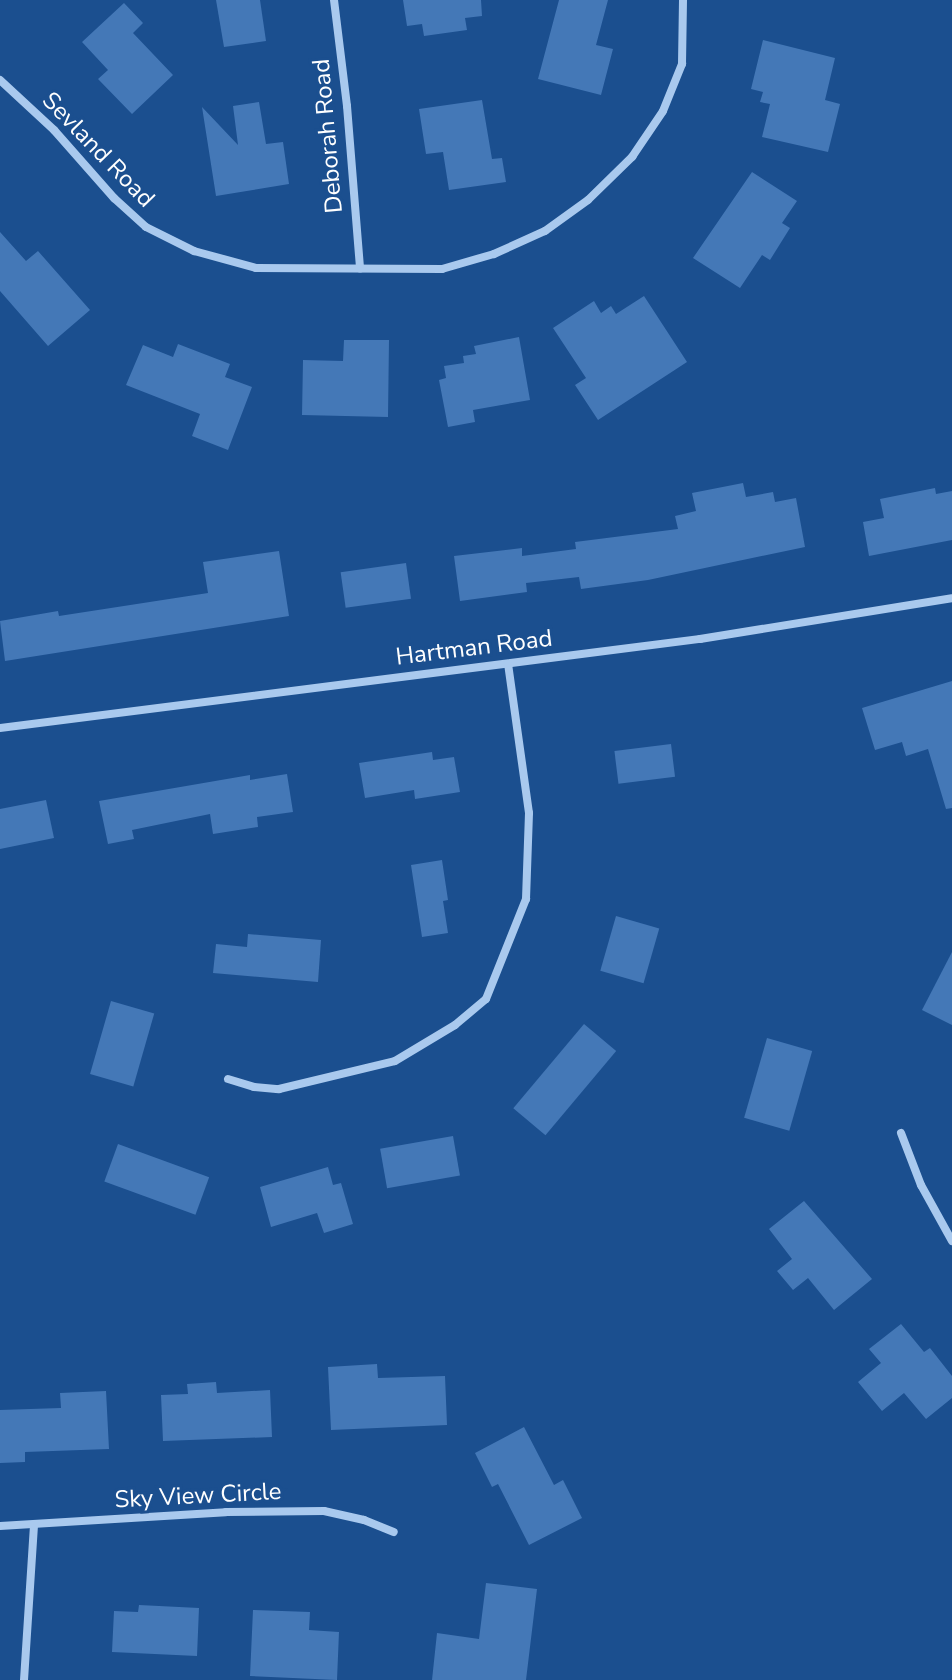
<!DOCTYPE html>
<style>
body{margin:0}
#map{position:relative;width:952px;height:1680px;overflow:hidden;background:#1b4f8f;font-family:"Nunito Sans",sans-serif}
div>[style]{position:absolute}
[style*='--x']{left:calc(var(--x)*1px);top:calc(var(--y)*1px);width:calc(var(--w)*1px);rotate:calc(var(--a)*1deg)}
.building>*{inset:0;background:#4478b7;transform-origin:0 0}
.street>*{height:8px;margin:-4px;padding:0 4px;transform-origin:4px;border-radius:4px;background:#a9c9ee}
span{translate:-50% -50%;white-space:nowrap;text-align:center;line-height:1.15;-webkit-text-stroke:6px #1b4f8f;paint-order:stroke}
.street-label{font-size:24px;color:#fff}
</style>
<div id="map">
<div class="building">
<div style="clip-path:polygon(216px 0,260px 0,266px 41px,224px 47px)"></div>
<div style="clip-path:polygon(403px 0,481px 0,482px 16px,465px 18px,467px 30px,424px 36px,422px 24px,407px 26px)"></div>
<div style="clip-path:polygon(559px 0,608px 0,596px 45px,613px 49px,601px 95px,538px 79px)"></div>
<div style="clip-path:polygon(124px 3px,143px 23px,133px 33px,173px 75px,132px 114px,98px 79px,108px 70px,82px 42px)"></div>
<div style="clip-path:polygon(763px 40px,835px 58px,825px 100px,840px 104px,828px 152px,762px 137px,770px 104px,760px 102px,763px 92px,751px 89px)"></div>
<div style="clip-path:polygon(482px 100px,492px 159px,502px 158px,506px 182px,449px 190px,443px 152px,426px 154px,419px 109px)"></div>
<div style="clip-path:polygon(259px 102px,266px 144px,283px 142px,289px 184px,216px 196px,202px 107px,238px 145px,233px 106px)"></div>
<div style="clip-path:polygon(752px 172px,797px 201px,782px 223px,790px 228px,770px 260px,762px 255px,740px 288px,693px 258px)"></div>
<div style="clip-path:polygon(0 232px,26px 261px,38px 251px,90px 310px,48px 346px,0 291px)"></div>
<div style="clip-path:polygon(644px 296px,687px 362px,598px 420px,575px 385px,586px 378px,553px 328px,594px 301px,601px 313px,611px 306px,616px 314px)"></div>
<div style="clip-path:polygon(519px 337px,530px 400px,473px 410px,475px 422px,448px 427px,439px 380px,446px 378px,444px 366px,464px 363px,463px 356px,476px 354px,474px 346px)"></div>
<div style="clip-path:polygon(344px 340px,389px 340px,388px 417px,302px 415px,303px 360px,343px 361px)"></div>
<div style="clip-path:polygon(178px 344px,230px 364px,225px 377px,252px 387px,228px 450px,192px 436px,200px 414px,126px 385px,143px 345px,173px 357px)"></div>
<div style="clip-path:polygon(743px 483px,746px 497px,773px 492px,775px 502px,796px 498px,805px 547px,648px 580px,581px 589px,579px 577px,526px 583px,527px 592px,460px 601px,454px 556px,522px 548px,522px 556px,576px 549px,575px 542px,678px 529px,675px 516px,696px 511px,692px 493px)"></div>
<div style="clip-path:polygon(935px 488px,936px 494px,952px 491px,952px 540px,869px 556px,863px 522px,884px 518px,880px 499px)"></div>
<div style="clip-path:polygon(279px 551px,289px 616px,5px 661px,0 621px,58px 611px,59px 616px,208px 593px,203px 562px)"></div>
<div style="left:406px;top:563px;width:36px;height:66px;rotate:82deg"></div>
<div style="clip-path:polygon(952px 681px,952px 808px,946px 809px,928px 749px,906px 756px,902px 742px,875px 750px,862px 708px)"></div>
<div style="left:671px;top:744px;width:33px;height:57px;rotate:83deg"></div>
<div style="clip-path:polygon(432px 752px,433px 760px,454px 757px,460px 792px,415px 799px,414px 790px,365px 798px,359px 763px)"></div>
<div style="clip-path:polygon(287px 774px,293px 812px,257px 817px,258px 827px,213px 834px,210px 814px,132px 830px,134px 839px,108px 844px,99px 801px,250px 775px,250px 780px)"></div>
<div style="clip-path:polygon(46px 800px,54px 838px,0 849px,0 809px)"></div>
<div style="clip-path:polygon(442px 860px,448px 900px,443px 901px,448px 933px,422px 937px,411px 865px)"></div>
<div style="left:616px;top:916px;width:45px;height:57px;rotate:16deg"></div>
<div style="clip-path:polygon(248px 934px,321px 940px,318px 982px,213px 973px,216px 944px,247px 947px)"></div>
<div style="clip-path:polygon(952px 952px,952px 1025px,922px 1010px)"></div>
<div style="left:111px;top:1001px;width:45px;height:76px;rotate:16deg"></div>
<div style="left:584px;top:1024px;width:42px;height:110px;rotate:40deg"></div>
<div style="left:767px;top:1038px;width:47px;height:83px;rotate:16deg"></div>
<div style="left:453px;top:1136px;width:40px;height:74px;rotate:80deg"></div>
<div style="left:118px;top:1144px;width:97px;height:40px;rotate:20deg"></div>
<div style="clip-path:polygon(328px 1167px,333px 1185px,341px 1183px,353px 1224px,324px 1233px,317px 1213px,271px 1227px,260px 1187px)"></div>
<div style="clip-path:polygon(804px 1201px,872px 1279px,834px 1310px,808px 1278px,793px 1290px,777px 1271px,792px 1259px,769px 1229px)"></div>
<div style="clip-path:polygon(901px 1324px,924px 1352px,930px 1348px,952px 1376px,952px 1398px,926px 1419px,904px 1393px,882px 1411px,858px 1382px,881px 1363px,869px 1349px)"></div>
<div style="clip-path:polygon(377px 1364px,378px 1378px,445px 1376px,447px 1425px,331px 1430px,328px 1367px)"></div>
<div style="clip-path:polygon(216px 1382px,217px 1393px,270px 1390px,272px 1437px,163px 1441px,161px 1395px,188px 1394px,187px 1384px)"></div>
<div style="clip-path:polygon(106px 1391px,109px 1449px,25px 1452px,25px 1462px,0 1463px,0 1410px,61px 1408px,60px 1393px)"></div>
<div style="clip-path:polygon(524px 1427px,554px 1485px,563px 1480px,582px 1518px,529px 1545px,498px 1484px,492px 1487px,475px 1453px)"></div>
<div style="clip-path:polygon(486px 1583px,537px 1589px,526px 1680px,432px 1680px,437px 1633px,479px 1639px)"></div>
<div style="clip-path:polygon(139px 1605px,199px 1608px,197px 1656px,112px 1652px,114px 1611px,138px 1612px)"></div>
<div style="clip-path:polygon(253px 1610px,310px 1612px,309px 1630px,339px 1632px,337px 1680px,250px 1676px)"></div>
</div>
<div class="street">
<div style="--x:334;--y:0;--w:107;--a:83"></div>
<div style="--x:347;--y:106;--w:163;--a:85.4"></div>
<div style="--x:0;--y:80;--w:74;--a:42.8"></div>
<div style="--x:54;--y:130;--w:91;--a:48.6"></div>
<div style="--x:114;--y:198;--w:43;--a:42.2"></div>
<div style="--x:146;--y:227;--w:54;--a:26.6"></div>
<div style="--x:194;--y:251;--w:64;--a:15.3"></div>
<div style="--x:256;--y:268;--w:186;--a:0.3"></div>
<div style="--x:442;--y:269;--w:54;--a:-16.1"></div>
<div style="--x:494;--y:254;--w:56;--a:-24.3"></div>
<div style="--x:545;--y:231;--w:53;--a:-35.8"></div>
<div style="--x:588;--y:200;--w:62;--a:-44.3"></div>
<div style="--x:632;--y:157;--w:55;--a:-56"></div>
<div style="--x:663;--y:111;--w:51;--a:-68"></div>
<div style="--x:682;--y:64;--w:64;--a:-89.1"></div>
<div style="--x:0;--y:728;--w:706;--a:-7.25"></div>
<div style="--x:700;--y:639;--w:255;--a:-9.2"></div>
<div style="--x:228;--y:1079;--w:27;--a:17"></div>
<div style="--x:254;--y:1087;--w:25;--a:5"></div>
<div style="--x:279;--y:1089;--w:119;--a:-13.6"></div>
<div style="--x:395;--y:1061;--w:70;--a:-31"></div>
<div style="--x:455;--y:1025;--w:40;--a:-40"></div>
<div style="--x:486;--y:999;--w:108;--a:-68.2"></div>
<div style="--x:526;--y:899;--w:86;--a:-88"></div>
<div style="--x:529;--y:813;--w:150;--a:-98"></div>
<div style="--x:901;--y:1133;--w:56;--a:69"></div>
<div style="--x:921;--y:1185;--w:64;--a:61"></div>
<div style="--x:0;--y:1526;--w:226;--a:-3.5"></div>
<div style="--x:226;--y:1512;--w:98;--a:-0.6"></div>
<div style="--x:324;--y:1511;--w:41;--a:12.7"></div>
<div style="--x:364;--y:1520;--w:32;--a:22"></div>
<div style="--x:24;--y:1680;--w:155;--a:-86.3"></div>
</div>
<div class="street-label">
<span style="left:328px;top:136px;rotate:-95deg">Deborah Road</span>
<span style="left:98px;top:150px;rotate:46deg">Sevland Road</span>
<span style="left:474px;top:648px;rotate:-7deg">Hartman Road</span>
<span style="left:198px;top:1496px;rotate:-3deg">Sky View Circle</span>
</div>
</div>
